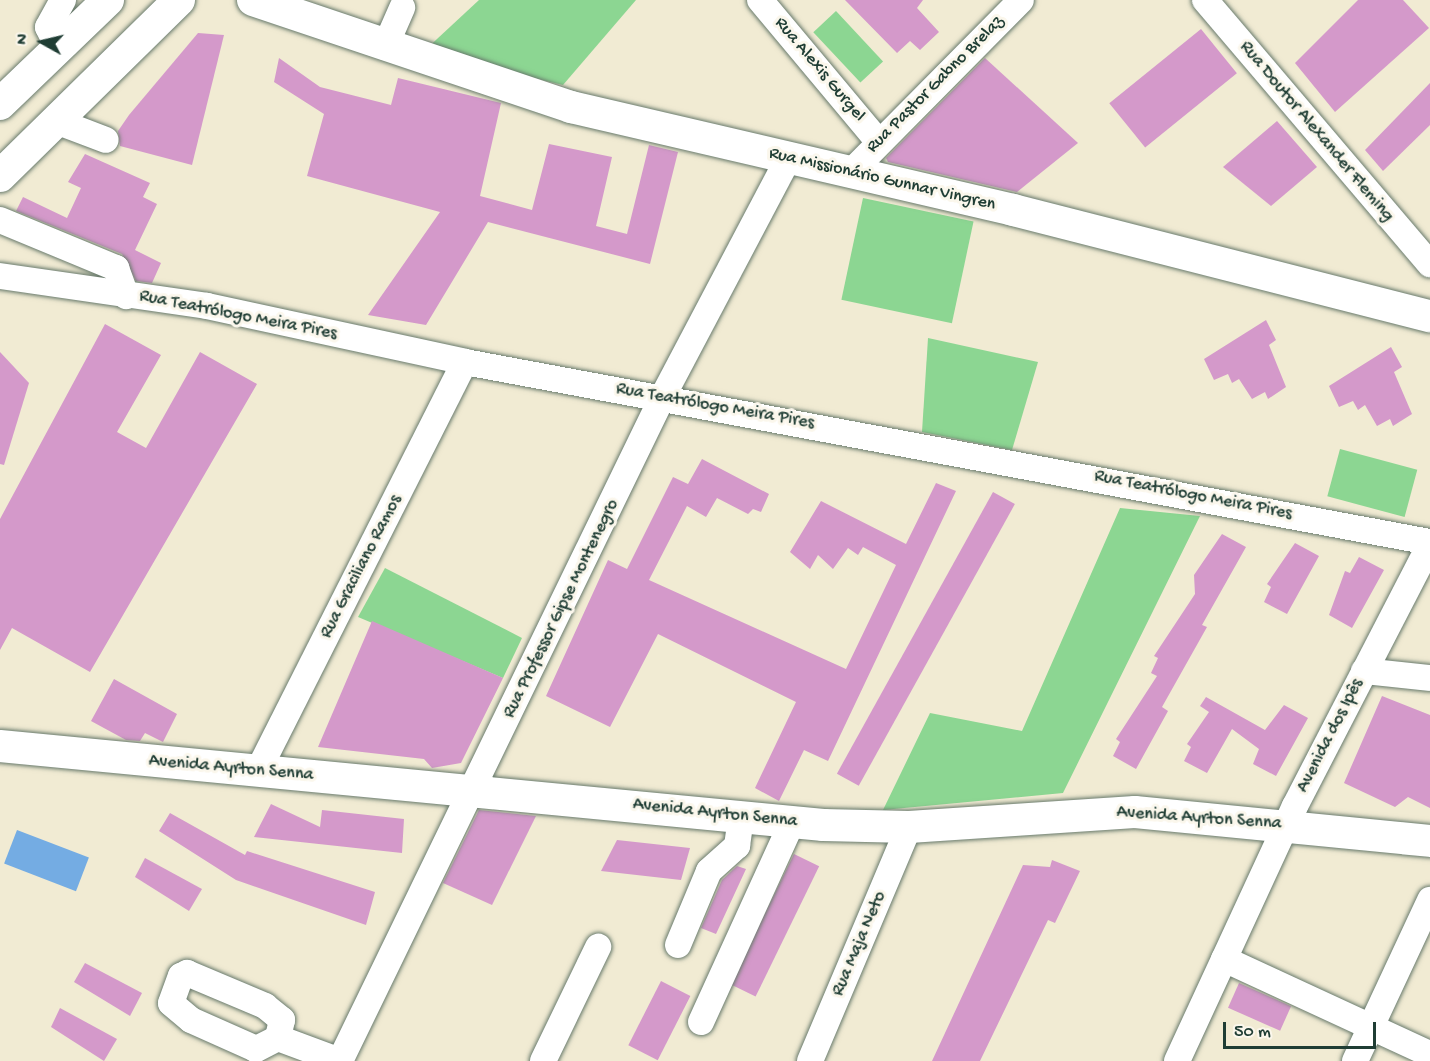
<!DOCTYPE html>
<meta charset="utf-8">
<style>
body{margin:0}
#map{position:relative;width:1430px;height:1061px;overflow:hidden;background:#f1ebd3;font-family:"Gochi Hand",sans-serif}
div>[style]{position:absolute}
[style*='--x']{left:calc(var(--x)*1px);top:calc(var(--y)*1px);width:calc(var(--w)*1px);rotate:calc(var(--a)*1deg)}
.green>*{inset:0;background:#8cd692;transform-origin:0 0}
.water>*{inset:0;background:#74ace3;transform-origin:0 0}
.building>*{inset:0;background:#d499ca;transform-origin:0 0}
.roads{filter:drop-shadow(0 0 2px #687a6c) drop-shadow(0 0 2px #687a6c)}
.minor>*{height:26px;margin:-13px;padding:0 13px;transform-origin:13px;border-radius:13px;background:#fff}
.major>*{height:32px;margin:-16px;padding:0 16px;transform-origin:16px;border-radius:16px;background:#fff}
span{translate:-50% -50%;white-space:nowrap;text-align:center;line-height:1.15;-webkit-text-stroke:6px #fbf7ec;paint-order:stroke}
.street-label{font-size:18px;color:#1f3d34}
.north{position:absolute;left:12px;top:12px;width:60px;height:60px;-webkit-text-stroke:4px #fbf7ec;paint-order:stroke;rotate:278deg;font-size:16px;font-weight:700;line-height:24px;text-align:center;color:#1f3d34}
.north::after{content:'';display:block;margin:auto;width:21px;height:27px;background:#1f3d34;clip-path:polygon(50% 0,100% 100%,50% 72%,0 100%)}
.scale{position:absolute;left:1223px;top:1022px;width:153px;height:27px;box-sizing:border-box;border:3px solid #1f3d34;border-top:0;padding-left:8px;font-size:18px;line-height:21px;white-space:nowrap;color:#1f3d34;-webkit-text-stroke:4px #fbf7ec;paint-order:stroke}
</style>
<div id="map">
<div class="green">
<div style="clip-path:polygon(479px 0,636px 0,563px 85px,423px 52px)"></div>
<div style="left:836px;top:11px;width:69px;height:31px;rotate:47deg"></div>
<div style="left:863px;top:198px;width:113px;height:104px;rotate:12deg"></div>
<div style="clip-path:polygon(928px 338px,1038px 362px,1012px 450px,922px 432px)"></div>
<div style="left:1340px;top:449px;width:80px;height:49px;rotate:15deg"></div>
<div style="clip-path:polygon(1120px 508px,1200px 516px,1063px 793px,883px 810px,930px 713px,1022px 731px)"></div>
<div style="clip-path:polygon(385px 568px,522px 638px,503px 678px,358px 617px)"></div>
</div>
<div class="water">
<div style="left:17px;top:830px;width:77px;height:36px;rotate:21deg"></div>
</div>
<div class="building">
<div style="clip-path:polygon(845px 0,923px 0,917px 8px,939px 32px,920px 50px,910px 41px,897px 53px)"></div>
<div style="clip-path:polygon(1358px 0,1403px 0,1429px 28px,1335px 112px,1295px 63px)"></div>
<div style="left:1201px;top:29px;width:57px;height:118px;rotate:51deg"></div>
<div style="clip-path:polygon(198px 33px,224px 35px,192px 165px,120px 146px,118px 131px,129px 115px)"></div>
<div style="clip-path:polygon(279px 58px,320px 87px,391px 105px,398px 78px,501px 103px,480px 196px,532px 210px,549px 144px,612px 157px,596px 226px,627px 234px,649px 145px,678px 152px,650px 264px,488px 222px,426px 325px,368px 315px,440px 212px,307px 176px,324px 114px,274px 82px)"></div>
<div style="clip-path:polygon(985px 58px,1078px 143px,1017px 192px,888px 162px,886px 158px)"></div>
<div style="clip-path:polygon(1430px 83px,1430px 125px,1383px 171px,1365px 150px)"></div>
<div style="clip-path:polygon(1277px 121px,1317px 167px,1271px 206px,1223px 167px)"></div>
<div style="clip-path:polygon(85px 154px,150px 183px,143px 197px,157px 204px,135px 250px,161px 263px,152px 283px,136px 281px,122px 254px,16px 211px,23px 197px,67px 218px,81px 188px,68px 182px)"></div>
<div style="clip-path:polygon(1266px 320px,1276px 340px,1269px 345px,1286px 387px,1268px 399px,1265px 392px,1252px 399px,1239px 379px,1232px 383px,1228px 374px,1214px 380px,1204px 359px)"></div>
<div style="clip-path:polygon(105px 324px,161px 355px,117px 432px,146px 448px,200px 352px,257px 384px,90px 672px,12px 628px,0 650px,0 519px)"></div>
<div style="clip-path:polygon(1391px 347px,1402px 367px,1394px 372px,1412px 414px,1393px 426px,1390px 419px,1377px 426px,1365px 405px,1358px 410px,1353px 401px,1339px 407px,1329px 386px)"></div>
<div style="clip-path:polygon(0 352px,29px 383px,4px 465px,0 464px)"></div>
<div style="clip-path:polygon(702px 459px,769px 494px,761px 512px,753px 509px,748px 514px,717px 498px,706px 517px,687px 506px,649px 580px,846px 669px,896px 565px,863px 547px,858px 555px,848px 548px,833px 569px,818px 555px,810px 569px,790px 552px,821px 501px,906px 544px,936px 483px,956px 491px,828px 761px,804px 750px,779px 801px,755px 788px,796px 702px,658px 634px,610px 727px,546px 696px,608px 560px,627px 569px,673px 477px,688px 484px)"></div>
<div style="left:993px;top:492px;width:25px;height:322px;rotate:29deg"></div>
<div style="clip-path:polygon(1222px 534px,1246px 547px,1202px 625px,1207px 627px,1162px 707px,1168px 711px,1136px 769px,1113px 756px,1120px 742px,1116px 739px,1157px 676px,1151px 673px,1158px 658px,1154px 656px,1195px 594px,1194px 575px)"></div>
<div style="clip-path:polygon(1295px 543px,1319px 556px,1287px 614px,1264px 602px,1271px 587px,1267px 584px)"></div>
<div style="clip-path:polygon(1359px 557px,1384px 570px,1352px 628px,1329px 615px,1345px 571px,1350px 573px)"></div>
<div style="clip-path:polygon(372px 621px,503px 678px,461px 763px,432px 768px,424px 759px,318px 747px)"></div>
<div style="clip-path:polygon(114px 679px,177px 714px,163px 742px,145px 733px,140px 741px,126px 740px,91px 721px)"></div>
<div style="clip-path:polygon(1382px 696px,1430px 715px,1430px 808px,1408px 797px,1395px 807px,1344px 783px)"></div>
<div style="clip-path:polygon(1206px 697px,1265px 730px,1284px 705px,1308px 718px,1276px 776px,1253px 764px,1259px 749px,1232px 729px,1207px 773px,1184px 761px,1191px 747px,1187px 744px,1209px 712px,1200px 706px)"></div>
<div style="clip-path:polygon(271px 804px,320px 827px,322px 810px,404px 819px,402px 853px,254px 837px)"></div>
<div style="clip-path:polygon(479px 810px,536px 816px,492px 905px,443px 883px)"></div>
<div style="clip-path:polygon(170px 813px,245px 855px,247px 851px,375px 892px,366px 925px,236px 880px,159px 831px)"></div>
<div style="clip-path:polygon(617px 840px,690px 848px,681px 880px,601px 871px)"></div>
<div style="left:794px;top:854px;width:28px;height:145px;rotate:26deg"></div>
<div style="clip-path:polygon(145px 858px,202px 889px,189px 911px,135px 877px)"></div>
<div style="clip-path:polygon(1052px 860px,1080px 871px,1055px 923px,1048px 920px,980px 1061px,932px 1061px,1023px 865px,1050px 867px)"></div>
<div style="clip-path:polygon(737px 866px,746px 869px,716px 934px,701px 928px,722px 880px)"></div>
<div style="clip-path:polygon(85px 963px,142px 993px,130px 1016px,74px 982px)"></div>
<div style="left:661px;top:981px;width:33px;height:72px;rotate:27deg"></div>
<div style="left:1239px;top:983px;width:57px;height:27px;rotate:24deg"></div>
<div style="clip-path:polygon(60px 1008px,117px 1039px,104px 1061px,51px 1027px)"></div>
</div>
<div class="roads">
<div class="minor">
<div style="--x:760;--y:0;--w:184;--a:50.1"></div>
<div style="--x:1205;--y:0;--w:347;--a:49.6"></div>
<div style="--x:58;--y:47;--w:22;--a:-117"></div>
<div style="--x:48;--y:27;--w:31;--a:-61"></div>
<div style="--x:385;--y:47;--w:43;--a:-66.4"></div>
<div style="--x:56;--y:121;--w:53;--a:20.8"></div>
<div style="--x:852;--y:171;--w:240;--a:-45.3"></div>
<div style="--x:0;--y:220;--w:126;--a:22.5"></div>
<div style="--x:116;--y:268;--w:30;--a:70"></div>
<div style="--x:0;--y:276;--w:209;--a:8.2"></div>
<div style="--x:207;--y:306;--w:264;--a:12.2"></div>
<div style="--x:465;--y:362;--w:982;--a:10.57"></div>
<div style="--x:1364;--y:671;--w:66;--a:6.1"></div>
<div style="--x:258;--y:771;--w:458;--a:-63.2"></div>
<div style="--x:678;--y:945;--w:80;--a:-67.3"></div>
<div style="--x:709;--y:871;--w:38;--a:-42"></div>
<div style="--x:737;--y:846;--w:28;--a:-82"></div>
<div style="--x:1224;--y:959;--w:227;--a:24.8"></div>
<div style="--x:701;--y:1022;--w:220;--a:-65.5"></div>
<div style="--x:278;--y:1038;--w:25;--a:153"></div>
<div style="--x:256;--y:1049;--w:71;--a:-156"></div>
<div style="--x:191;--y:1020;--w:26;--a:-140"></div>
<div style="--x:171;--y:1003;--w:29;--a:-70"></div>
<div style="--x:181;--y:976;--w:7;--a:-27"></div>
<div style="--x:187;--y:973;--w:85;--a:22.9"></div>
<div style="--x:265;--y:1006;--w:22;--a:39"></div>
<div style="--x:282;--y:1020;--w:18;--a:103"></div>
<div style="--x:278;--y:1038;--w:66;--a:20.4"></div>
<div style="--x:340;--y:1061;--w:737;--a:-64.1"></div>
<div style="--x:662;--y:398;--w:270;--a:-62.2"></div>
<div style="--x:543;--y:1061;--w:127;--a:-64.2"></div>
<div style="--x:810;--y:1061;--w:254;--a:-67.1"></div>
<div style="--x:1177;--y:1061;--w:281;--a:-65.2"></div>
<div style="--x:1295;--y:806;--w:294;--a:-62.7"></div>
<div style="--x:1355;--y:1061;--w:178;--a:-65"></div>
</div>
<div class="major">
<div style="--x:253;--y:0;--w:336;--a:18.6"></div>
<div style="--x:571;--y:107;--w:454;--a:13.1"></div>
<div style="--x:1013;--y:210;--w:430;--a:14.3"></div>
<div style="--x:0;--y:104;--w:150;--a:-43.9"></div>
<div style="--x:0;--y:176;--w:251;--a:-44.5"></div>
<div style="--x:0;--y:746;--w:827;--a:5.48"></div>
<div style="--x:823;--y:825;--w:86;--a:1.3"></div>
<div style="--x:909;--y:827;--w:226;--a:-3.8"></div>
<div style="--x:1135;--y:812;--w:296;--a:5.6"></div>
</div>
</div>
<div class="street-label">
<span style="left:819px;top:70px;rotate:50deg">Rua Alexis Gurgel</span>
<span style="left:936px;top:85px;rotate:-45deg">Rua Pastor Gabno Brelaz</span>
<span style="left:1316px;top:132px;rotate:50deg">Rua Doutor Alexander Fleming</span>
<span style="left:882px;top:180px;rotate:13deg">Rua Missionário Gunnar Vingren</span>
<span style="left:238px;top:316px;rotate:11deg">Rua Teatrólogo Meira Pires</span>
<span style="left:715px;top:407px;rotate:10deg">Rua Teatrólogo Meira Pires</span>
<span style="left:1193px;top:496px;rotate:11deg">Rua Teatrólogo Meira Pires</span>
<span style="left:362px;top:567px;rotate:-63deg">Rua Graciliano Ramos</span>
<span style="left:562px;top:609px;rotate:-64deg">Rua Professor Gipse Montenegro</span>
<span style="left:1331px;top:736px;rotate:-63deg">Avenida dos Ipês</span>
<span style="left:231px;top:769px;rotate:5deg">Avenida Ayrton Senna</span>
<span style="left:715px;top:814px;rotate:6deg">Avenida Ayrton Senna</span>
<span style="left:1199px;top:819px;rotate:4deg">Avenida Ayrton Senna</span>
<span style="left:860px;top:944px;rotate:-67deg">Rua Maja Neto</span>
</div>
<div class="north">N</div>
<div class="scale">50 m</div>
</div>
